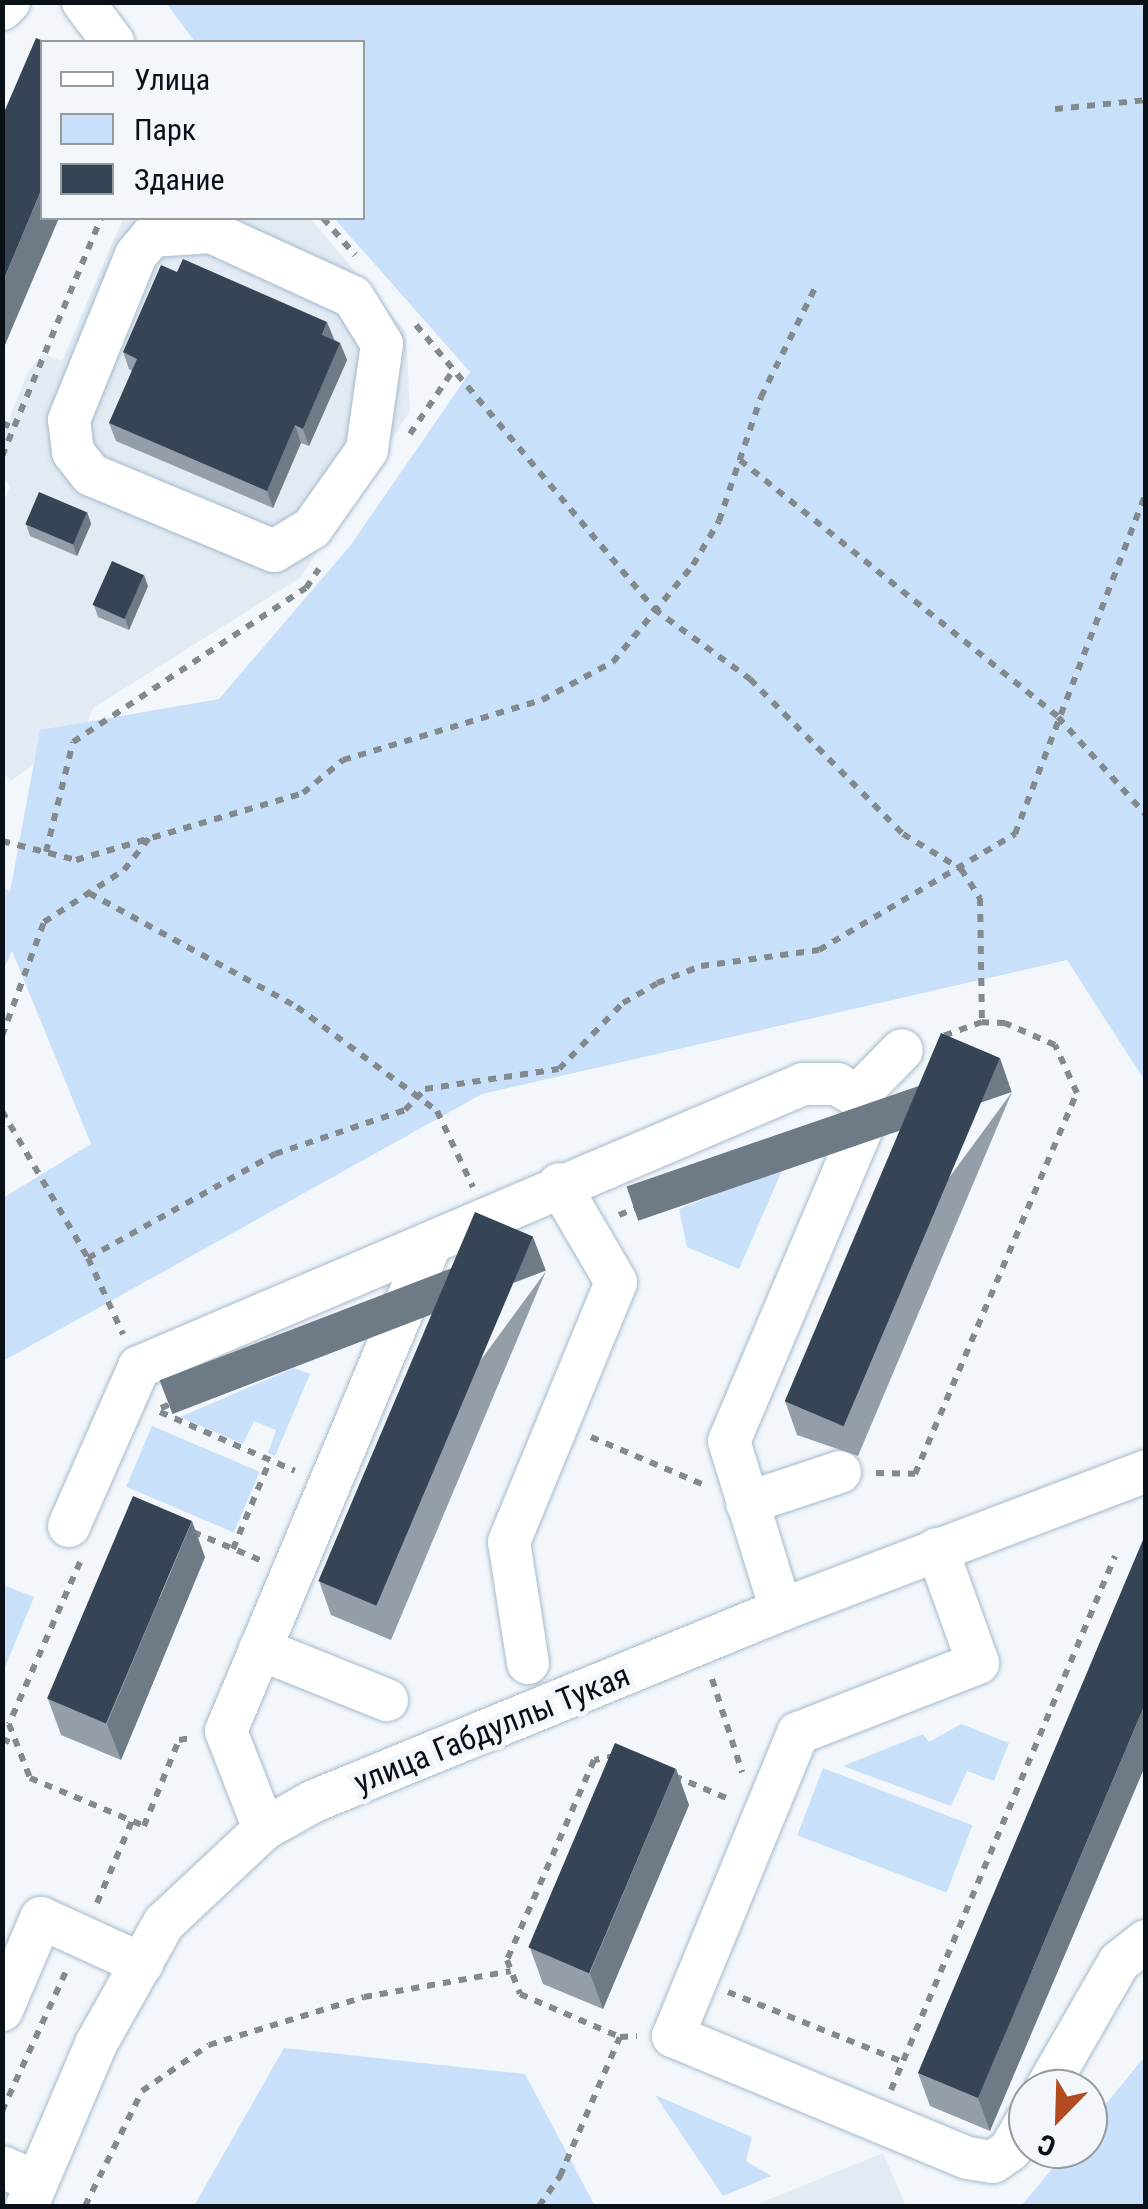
<!DOCTYPE html>
<meta charset="utf-8">
<style>
body{margin:0}
#map{position:relative;width:1148px;height:2209px;overflow:hidden;background:#f3f7fb;font-family:"Roboto Condensed",sans-serif}
div>[style]{position:absolute}
[style*='--x']{left:calc(var(--x)*1px);top:calc(var(--y)*1px);width:calc(var(--w)*1px);rotate:calc(var(--a)*1deg)}
.built>*{inset:0;background:#e2ebf4}
.green>*{inset:0;background:#c8e0fa;transform-origin:0 0}
.path>*{height:6px;margin-top:-3px;transform-origin:0;background:repeating-linear-gradient(90deg,#84898e 0 8px,transparent 0 16px)}
.roads{filter:drop-shadow(0 0 2px #a7b9cb) drop-shadow(0 0 2px #a7b9cb)}
.minor>*{height:42px;margin:-21px;padding:0 21px;transform-origin:21px;border-radius:21px;background:#fff}
.wall>*{inset:0;background:#949ea8}
.shaded-wall>*{inset:0;background:#6f7a87;transform-origin:0 0}
.building>*{inset:0;background:#364555;transform-origin:0 0}
span{translate:-50% -50%;white-space:nowrap;text-align:center;line-height:1.15;-webkit-text-stroke:10px #f3f7fb;paint-order:stroke}
.street-label{font-size:32px;color:#0a1017}
.frame{position:absolute;inset:0;border:5px solid #0a1017;pointer-events:none}
.legend{position:absolute;left:40px;top:40px;width:325px;height:180px;box-sizing:border-box;background:#f3f7fb;border:2px solid #969ba0;margin:0;padding:12px 18px;list-style:none;font-size:30px;color:#0a1017}
.legend li{display:flex;align-items:center;gap:20px;height:50px}
.legend b{width:50px;border:2px solid #969ba0}
.north{position:absolute;left:1008px;top:2069px;width:100px;height:100px;box-sizing:border-box;background:#f3f7fb;border:2px solid #969ba0;border-radius:50%;rotate:203deg;font-size:28px;font-weight:700;line-height:40px;text-align:center;color:#0a1017}
.north::after{content:'';display:block;margin:auto;width:35px;height:45px;background:#b24b22;clip-path:polygon(50% 0,100% 100%,50% 72%,0 100%)}
</style>
<div id="map">
<div class="built">
<div style="clip-path:polygon(123px 218px,310px 218px,406px 332px,410px 411px,300px 578px,93px 708px,86px 726px,11px 781px,2px 771px,2px 505px,10px 487px,3px 477px,3px 433px,29px 370px,43px 354px,62px 361px)"></div>
<div style="clip-path:polygon(883px 2153px,906px 2206px,753px 2206px)"></div>
</div>
<div class="green">
<div style="clip-path:polygon(166px 3px,1145px 3px,1145px 1081px,1067px 960px,482px 1094px,3px 1361px,3px 1198px,91px 1144px,12px 951px,3px 971px,3px 887px,10px 892px,40px 730px,219px 699px,350px 546px,470px 372px,334px 218px,362px 218px,362px 42px,195px 42px)"></div>
<div style="clip-path:polygon(784px 1166px,739px 1269px,687px 1247px,679px 1209px)"></div>
<div style="clip-path:polygon(294px 1368px,310px 1374px,275px 1456px,268px 1453px,276px 1430px,254px 1421px,243px 1444px,180px 1417px)"></div>
<div style="left:152px;top:1426px;width:117px;height:66px;rotate:23deg"></div>
<div style="clip-path:polygon(3px 1585px,34px 1597px,3px 1672px)"></div>
<div style="clip-path:polygon(961px 1724px,1009px 1743px,994px 1781px,967px 1771px,951px 1806px,843px 1766px,923px 1734px,929px 1742px)"></div>
<div style="left:823px;top:1768px;width:160px;height:72px;rotate:21deg"></div>
<div style="clip-path:polygon(284px 2048px,525px 2074px,595px 2206px,194px 2206px)"></div>
<div style="clip-path:polygon(1145px 2056px,1145px 2206px,1021px 2206px,1069px 2149px,1088px 2149px,1088px 2126px)"></div>
<div style="clip-path:polygon(655px 2095px,752px 2137px,746px 2161px,771px 2176px,723px 2196px)"></div>
</div>
<div class="path">
<div style="--x:1055;--y:109;--w:91;--a:-5.6"></div>
<div style="--x:323;--y:218;--w:49;--a:49.1"></div>
<div style="--x:416;--y:325;--w:371;--a:50"></div>
<div style="--x:654;--y:609;--w:119;--a:36.1"></div>
<div style="--x:750;--y:679;--w:218;--a:45.4"></div>
<div style="--x:903;--y:834;--w:68;--a:31.1"></div>
<div style="--x:961;--y:869;--w:35;--a:57"></div>
<div style="--x:980;--y:898;--w:124;--a:89.1"></div>
<div style="--x:2;--y:423;--w:13;--a:23"></div>
<div style="--x:410;--y:434;--w:78;--a:-55.9"></div>
<div style="--x:2;--y:456;--w:258;--a:-67.4"></div>
<div style="--x:740;--y:460;--w:409;--a:38.9"></div>
<div style="--x:1058;--y:717;--w:132;--a:48.1"></div>
<div style="--x:2;--y:841;--w:76;--a:14.4"></div>
<div style="--x:76;--y:860;--w:237;--a:-16.4"></div>
<div style="--x:303;--y:793;--w:52;--a:-39.5"></div>
<div style="--x:343;--y:760;--w:208;--a:-16.8"></div>
<div style="--x:542;--y:700;--w:81;--a:-28.2"></div>
<div style="--x:613;--y:662;--w:126;--a:-50.5"></div>
<div style="--x:693;--y:565;--w:51;--a:-59.4"></div>
<div style="--x:719;--y:521;--w:131;--a:-71.3"></div>
<div style="--x:761;--y:397;--w:122;--a:-63.6"></div>
<div style="--x:46;--y:852;--w:113;--a:-76.2"></div>
<div style="--x:73;--y:742;--w:279;--a:-33.5"></div>
<div style="--x:306;--y:588;--w:23;--a:-56"></div>
<div style="--x:89;--y:893;--w:237;--a:28.7"></div>
<div style="--x:297;--y:1007;--w:174;--a:36.6"></div>
<div style="--x:437;--y:1111;--w:84;--a:64.7"></div>
<div style="--x:2;--y:1036;--w:121;--a:-69.8"></div>
<div style="--x:44;--y:922;--w:95;--a:-33"></div>
<div style="--x:124;--y:870;--w:47;--a:-51.9"></div>
<div style="--x:2;--y:1111;--w:170;--a:59.7"></div>
<div style="--x:88;--y:1258;--w:84;--a:65.3"></div>
<div style="--x:619;--y:1215;--w:213;--a:-22.1"></div>
<div style="--x:88;--y:1258;--w:214;--a:-29.1"></div>
<div style="--x:275;--y:1154;--w:137;--a:-18.7"></div>
<div style="--x:405;--y:1110;--w:29;--a:-46"></div>
<div style="--x:425;--y:1089;--w:135;--a:-8.5"></div>
<div style="--x:559;--y:1069;--w:92;--a:-45.9"></div>
<div style="--x:623;--y:1003;--w:39;--a:-30"></div>
<div style="--x:657;--y:983;--w:47;--a:-21.1"></div>
<div style="--x:701;--y:966;--w:119;--a:-7.7"></div>
<div style="--x:819;--y:950;--w:228;--a:-30.6"></div>
<div style="--x:1015;--y:834;--w:366;--a:-69"></div>
<div style="--x:161;--y:1408;--w:212;--a:-22.7"></div>
<div style="--x:160;--y:1412;--w:147;--a:23.6"></div>
<div style="--x:591;--y:1437;--w:123;--a:23"></div>
<div style="--x:876;--y:1473;--w:39;--a:1"></div>
<div style="--x:915;--y:1474;--w:414;--a:-67"></div>
<div style="--x:1077;--y:1093;--w:53;--a:-114.6"></div>
<div style="--x:1055;--y:1045;--w:55;--a:-156.3"></div>
<div style="--x:1005;--y:1023;--w:23;--a:-178"></div>
<div style="--x:982;--y:1022;--w:45;--a:160.3"></div>
<div style="--x:193;--y:1532;--w:73;--a:22.7"></div>
<div style="--x:233;--y:1549;--w:96;--a:-67.4"></div>
<div style="--x:80;--y:1562;--w:177;--a:113.7"></div>
<div style="--x:9;--y:1724;--w:58;--a:68.7"></div>
<div style="--x:30;--y:1778;--w:124;--a:22.8"></div>
<div style="--x:144;--y:1826;--w:93;--a:-67.9"></div>
<div style="--x:179;--y:1740;--w:11;--a:-10"></div>
<div style="--x:712;--y:1679;--w:98;--a:72.1"></div>
<div style="--x:2;--y:1739;--w:16;--a:22"></div>
<div style="--x:615;--y:1756;--w:21;--a:169"></div>
<div style="--x:594;--y:1760;--w:218;--a:113.5"></div>
<div style="--x:507;--y:1960;--w:36;--a:69"></div>
<div style="--x:520;--y:1994;--w:109;--a:23.3"></div>
<div style="--x:620;--y:2037;--w:17;--a:-3"></div>
<div style="--x:674;--y:1776;--w:62;--a:22.8"></div>
<div style="--x:97;--y:1903;--w:89;--a:-66.9"></div>
<div style="--x:728;--y:1992;--w:188;--a:21.8"></div>
<div style="--x:891;--y:2090;--w:579;--a:-67.24"></div>
<div style="--x:2;--y:2111;--w:156;--a:-65.4"></div>
<div style="--x:85;--y:2206;--w:128;--a:-63.6"></div>
<div style="--x:142;--y:2091;--w:81;--a:-34.5"></div>
<div style="--x:209;--y:2045;--w:162;--a:-17.2"></div>
<div style="--x:364;--y:1997;--w:149;--a:-10"></div>
<div style="--x:539;--y:2206;--w:37;--a:-55"></div>
<div style="--x:560;--y:2176;--w:151;--a:-66.7"></div>
</div>
<div class="roads">
<div class="minor">
<div style="--x:83;--y:2;--w:50;--a:53.1"></div>
<div style="--x:2;--y:9;--w:10;--a:-45"></div>
<div style="--x:211;--y:232;--w:156;--a:24.6"></div>
<div style="--x:353;--y:297;--w:55;--a:58.3"></div>
<div style="--x:382;--y:344;--w:107;--a:98.1"></div>
<div style="--x:367;--y:450;--w:95;--a:125.2"></div>
<div style="--x:312;--y:528;--w:44;--a:148.8"></div>
<div style="--x:274;--y:551;--w:198;--a:-157.4"></div>
<div style="--x:91;--y:475;--w:29;--a:-128"></div>
<div style="--x:73;--y:452;--w:32;--a:-97"></div>
<div style="--x:69;--y:420;--w:178;--a:-67.9"></div>
<div style="--x:136;--y:255;--w:25;--a:-50"></div>
<div style="--x:152;--y:236;--w:59;--a:-3.9"></div>
<div style="--x:857;--y:1096;--w:64;--a:-45.6"></div>
<div style="--x:747;--y:1503;--w:98;--a:-18.4"></div>
<div style="--x:69;--y:1526;--w:174;--a:-66.2"></div>
<div style="--x:139;--y:1367;--w:722;--a:-23.08"></div>
<div style="--x:803;--y:1084;--w:34;--a:0"></div>
<div style="--x:837;--y:1084;--w:23;--a:31"></div>
<div style="--x:857;--y:1096;--w:21;--a:59"></div>
<div style="--x:868;--y:1114;--w:355;--a:113"></div>
<div style="--x:729;--y:1441;--w:177;--a:72.9"></div>
<div style="--x:937;--y:1549;--w:121;--a:70.2"></div>
<div style="--x:978;--y:1663;--w:193;--a:158.7"></div>
<div style="--x:798;--y:1733;--w:328;--a:112.4"></div>
<div style="--x:673;--y:2036;--w:319;--a:22.5"></div>
<div style="--x:968;--y:2158;--w:25;--a:9"></div>
<div style="--x:993;--y:2162;--w:21;--a:-35"></div>
<div style="--x:1010;--y:2150;--w:36;--a:-60"></div>
<div style="--x:260;--y:1649;--w:137;--a:21.9"></div>
<div style="--x:528;--y:1663;--w:122;--a:-98.9"></div>
<div style="--x:509;--y:1542;--w:281;--a:-67.6"></div>
<div style="--x:616;--y:1282;--w:113;--a:-120.2"></div>
<div style="--x:264;--y:1829;--w:105;--a:-111.2"></div>
<div style="--x:226;--y:1731;--w:529;--a:-67.21"></div>
<div style="--x:2;--y:2010;--w:100;--a:-67"></div>
<div style="--x:41;--y:1918;--w:111;--a:24.5"></div>
<div style="--x:1046;--y:2089;--w:146;--a:-60.1"></div>
<div style="--x:1119;--y:1962;--w:34;--a:-38"></div>
<div style="--x:2;--y:2167;--w:37;--a:24"></div>
<div style="--x:27;--y:2206;--w:176;--a:-66.9"></div>
<div style="--x:96;--y:2044;--w:139;--a:-60.7"></div>
<div style="--x:164;--y:1923;--w:137;--a:-43.2"></div>
<div style="--x:264;--y:1829;--w:57;--a:-29.2"></div>
<div style="--x:314;--y:1801;--w:505;--a:-22.24"></div>
<div style="--x:781;--y:1610;--w:391;--a:-20.8"></div>
</div>
</div>
<div class="wall">
<div style="clip-path:polygon(334px 339px,340px 343px,347px 360px,309px 446px,301px 443px,273px 508px,116px 441px,109px 423px,132px 371px,129px 369px,123px 352px)"></div>
<div style="clip-path:polygon(87px 512px,91px 524px,77px 556px,30px 536px,26px 524px)"></div>
<div style="clip-path:polygon(148px 586px,129px 630px,98px 617px,94px 605px)"></div>
<div style="clip-path:polygon(1012px 1092px,858px 1456px,797px 1435px,785px 1401px)"></div>
<div style="clip-path:polygon(546px 1271px,391px 1640px,331px 1615px,319px 1581px)"></div>
<div style="clip-path:polygon(1146px 1533px,990px 2131px,930px 2106px,918px 2073px)"></div>
<div style="clip-path:polygon(205px 1557px,121px 1760px,61px 1735px,48px 1699px)"></div>
<div style="clip-path:polygon(676px 1769px,689px 1805px,603px 2009px,543px 1984px,530px 1948px)"></div>
</div>
<div class="shaded-wall">
<div style="clip-path:polygon(42px 188px,42px 218px,59px 218px,2px 352px,2px 284px)"></div>
<div style="clip-path:polygon(327px 322px,334px 339px,328px 352px,322px 335px)"></div>
<div style="clip-path:polygon(340px 343px,347px 360px,309px 446px,303px 429px)"></div>
<div style="clip-path:polygon(295px 425px,301px 443px,273px 508px,267px 491px)"></div>
<div style="clip-path:polygon(87px 512px,91px 524px,77px 556px,73px 544px)"></div>
<div style="clip-path:polygon(144px 575px,148px 586px,129px 630px,125px 618px)"></div>
<div style="left:1000px;top:1058px;width:36px;height:395px;rotate:71deg"></div>
<div style="left:533px;top:1237px;width:36px;height:400px;rotate:69deg"></div>
<div style="clip-path:polygon(192px 1521px,205px 1557px,121px 1760px,107px 1724px)"></div>
<div style="clip-path:polygon(1146px 1702px,1146px 1764px,990px 2131px,978px 2098px)"></div>
<div style="clip-path:polygon(676px 1769px,689px 1805px,603px 2009px,590px 1973px)"></div>
</div>
<div class="building">
<div style="clip-path:polygon(36px 38px,46px 42px,42px 42px,42px 188px,2px 284px,2px 117px)"></div>
<div style="clip-path:polygon(183px 259px,327px 322px,322px 335px,340px 343px,303px 429px,295px 425px,267px 491px,109px 423px,137px 359px,123px 352px,161px 265px,177px 272px)"></div>
<div style="left:39px;top:492px;width:52px;height:35px;rotate:23deg"></div>
<div style="left:112px;top:561px;width:35px;height:48px;rotate:24deg"></div>
<div style="left:941px;top:1033px;width:64px;height:400px;rotate:23deg"></div>
<div style="left:475px;top:1212px;width:63px;height:401px;rotate:23deg"></div>
<div style="left:133px;top:1496px;width:64px;height:220px;rotate:23deg"></div>
<div style="clip-path:polygon(1146px 1533px,1146px 1702px,978px 2098px,918px 2073px)"></div>
<div style="left:615px;top:1743px;width:66px;height:222px;rotate:23deg"></div>
</div>
<div class="street-label">
<span style="left:492px;top:1729px;rotate:-22deg">улица Габдуллы Тукая</span>
</div>
<div class="frame"></div>
<ul class="legend">
<li><b style="height:12px;background:#fff"></b>Улица</li>
<li><b style="height:28px;background:#c8e0fa"></b>Парк</li>
<li><b style="height:28px;background:#364555"></b>Здание</li>
</ul>
<div class="north">С</div>
</div>
